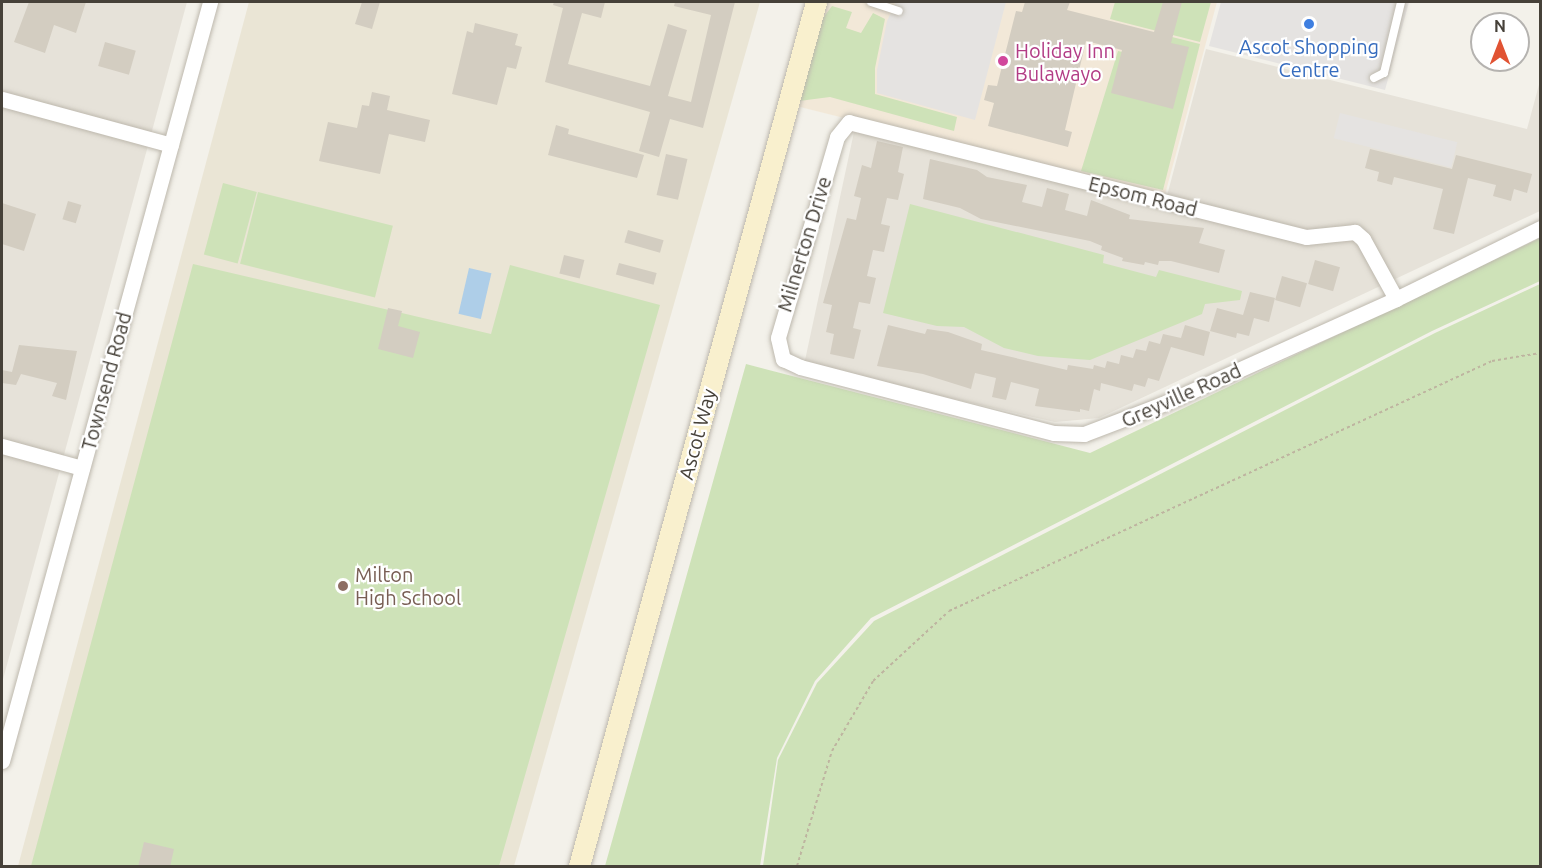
<!DOCTYPE html>
<style>
body{margin:0}
#map{position:relative;width:1542px;height:868px;overflow:hidden;background:#f3f1ea;font-family:Ubuntu,sans-serif}
div>[style]{position:absolute}
[style*='--x']{left:calc(var(--x)*1px);top:calc(var(--y)*1px);width:calc(var(--w)*1px);rotate:calc(var(--a)*1deg)}
.residential>*{inset:0;background:#e6e2d9}
.commercial>*{inset:0;background:#f2e8d8}
.education>*{inset:0;background:#eae5d5}
.green>*{inset:0;background:#cee2b8;transform-origin:0 0}
.parking>*{inset:0;background:#e5e3e1;transform-origin:0 0}
.water>*{inset:0;background:#aecee8;transform-origin:0 0}
.building>*{inset:0;background:#d3cdc1;transform-origin:0 0}
.path>*{height:2px;margin-top:-1px;transform-origin:0;background:repeating-linear-gradient(90deg,#beb4a0 0 3px,transparent 0 6px)}
.roads{filter:drop-shadow(0 0 2px #bdb8ad) drop-shadow(0 0 2px #bdb8ad)}
.lane>*{height:8px;margin:-4px;padding:0 4px;transform-origin:4px;border-radius:4px;background:#fff}
.street>*{height:15px;margin:-7.5px;padding:0 7.5px;transform-origin:7.5px;border-radius:7.5px;background:#fff}
.secondary>*{height:21px;margin:-10.5px;padding:0 10.5px;transform-origin:10.5px;border-radius:10.5px;background:#f9f0ce}
.dots>*{width:16px;height:16px;translate:-50% -50%;box-sizing:border-box;border:3px solid #fff;border-radius:50%}
span{translate:-50% -50%;white-space:nowrap;text-align:center;line-height:1.15;-webkit-text-stroke:4.5px #fff;paint-order:stroke}
.shop-label{font-size:20px;color:#366cbe}
.hotel-label{font-size:20px;color:#b23c85}
.left{translate:0 -50%;text-align:left}
.street-label{font-size:20px;color:#464139}
.education-label{font-size:20px;color:#785e54}
.frame{position:absolute;inset:0;border:3px solid #464139;pointer-events:none}
.north{position:absolute;left:1470px;top:12px;width:60px;height:60px;box-sizing:border-box;background:#fff;border:2px solid #b5b3b0;border-radius:50%;rotate:0deg;font-size:16px;font-weight:700;line-height:24px;text-align:center;color:#464139}
.north::after{content:'';display:block;margin:auto;width:21px;height:27px;background:#e15333;clip-path:polygon(50% 0,100% 100%,50% 72%,0 100%)}
</style>
<div id="map">
<div class="residential">
<div style="clip-path:polygon(2px 2px,187px 2px,2px 683px)"></div>
<div style="clip-path:polygon(1206px 49px,1527px 129px,1540px 81px,1540px 211px,1099px 418px,1055px 422px,804px 365px,854px 132px,1164px 207px)"></div>
</div>
<div class="commercial">
<div style="clip-path:polygon(825px 2px,1217px 2px,1164px 198px,792px 105px)"></div>
</div>
<div class="education">
<div style="clip-path:polygon(249px 2px,760px 2px,514px 866px,18px 866px)"></div>
</div>
<div class="green">
<div style="clip-path:polygon(1115px 2px,1211px 2px,1200px 42px,1110px 19px)"></div>
<div style="clip-path:polygon(832px 6px,852px 12px,846px 28px,861px 33px,873px 13px,885px 19px,875px 68px,875px 94px,957px 117px,954px 131px,830px 97px,799px 101px,820px 22px)"></div>
<div style="clip-path:polygon(1156px 33px,1200px 44px,1163px 190px,1081px 171px,1118px 51px,1131px 54px)"></div>
<div style="left:223px;top:183px;width:35px;height:74px;rotate:15deg"></div>
<div style="left:258px;top:192px;width:139px;height:74px;rotate:14deg"></div>
<div style="clip-path:polygon(910px 204px,1104px 255px,1103px 263px,1156px 277px,1159px 270px,1242px 291px,1240px 300px,1205px 304px,1202px 314px,1090px 360px,1038px 356px,1004px 348px,964px 327px,937px 326px,883px 313px)"></div>
<div style="clip-path:polygon(1540px 238px,1540px 281px,1432px 331px,871px 618px,815px 681px,777px 758px,760px 866px,605px 866px,746px 364px,1090px 453px)"></div>
<div style="clip-path:polygon(193px 264px,491px 334px,510px 265px,660px 305px,499px 866px,31px 866px)"></div>
<div style="clip-path:polygon(1540px 284px,1540px 866px,763px 866px,778px 760px,817px 683px,874px 621px,1435px 333px)"></div>
</div>
<div class="parking">
<div style="clip-path:polygon(896px 2px,1006px 2px,975px 120px,877px 93px,877px 70px,887px 21px)"></div>
<div style="clip-path:polygon(1221px 2px,1409px 2px,1385px 90px,1209px 46px)"></div>
<div style="left:1340px;top:113px;width:121px;height:26px;rotate:14deg"></div>
</div>
<div class="water">
<div style="left:469px;top:268px;width:23px;height:47px;rotate:13deg"></div>
</div>
<div class="building">
<div style="clip-path:polygon(29px 2px,86px 2px,76px 33px,54px 25px,45px 53px,14px 42px)"></div>
<div style="clip-path:polygon(362px 2px,380px 2px,372px 29px,355px 24px)"></div>
<div style="clip-path:polygon(554px 2px,605px 2px,601px 18px,582px 13px,568px 64px,650px 86px,668px 24px,687px 30px,668px 96px,691px 102px,711px 15px,674px 6px,675px 2px,735px 2px,703px 128px,670px 119px,659px 157px,639px 151px,650px 112px,545px 82px,563px 8px,553px 5px)"></div>
<div style="clip-path:polygon(1025px 2px,1070px 2px,1067px 10px,1154px 32px,1163px 2px,1182px 2px,1171px 43px,1189px 47px,1173px 109px,1111px 93px,1122px 50px,1086px 41px,1065px 130px,1072px 132px,1068px 147px,988px 126px,994px 103px,984px 100px,988px 85px,997px 86px,1016px 11px,1022px 12px)"></div>
<div style="clip-path:polygon(475px 23px,518px 34px,515px 45px,522px 47px,516px 69px,507px 67px,497px 105px,452px 94px,467px 31px,473px 33px)"></div>
<div style="left:105px;top:42px;width:32px;height:25px;rotate:16deg"></div>
<div style="clip-path:polygon(372px 92px,390px 96px,387px 110px,430px 120px,425px 142px,389px 134px,380px 174px,319px 161px,328px 122px,357px 128px,362px 105px,369px 106px)"></div>
<div style="clip-path:polygon(556px 125px,569px 129px,568px 134px,644px 155px,637px 178px,548px 155px)"></div>
<div style="clip-path:polygon(877px 141px,903px 147px,898px 172px,904px 174px,898px 200px,887px 198px,881px 224px,890px 226px,884px 252px,873px 250px,867px 276px,876px 278px,870px 304px,859px 302px,853px 328px,861px 330px,854px 359px,830px 354px,834px 334px,826px 332px,832px 305px,823px 303px,847px 218px,856px 220px,861px 198px,854px 196px,862px 165px,871px 168px)"></div>
<div style="clip-path:polygon(1370px 149px,1452px 169px,1456px 155px,1532px 174px,1527px 193px,1514px 189px,1511px 201px,1493px 196px,1496px 185px,1468px 178px,1454px 234px,1433px 229px,1443px 189px,1394px 177px,1392px 185px,1377px 181px,1379px 172px,1365px 168px)"></div>
<div style="left:666px;top:154px;width:22px;height:42px;rotate:13deg"></div>
<div style="clip-path:polygon(930px 159px,977px 170px,987px 177px,1027px 185px,1022px 202px,1042px 207px,1047px 188px,1069px 194px,1065px 210px,1087px 216px,1091px 200px,1130px 215px,1129px 219px,1204px 228px,1199px 243px,1225px 250px,1219px 273px,1171px 261px,1159px 261px,1158px 265px,1145px 262px,1144px 265px,1122px 261px,1123px 258px,1101px 250px,1102px 246px,1090px 241px,981px 219px,960px 208px,923px 199px)"></div>
<div style="left:68px;top:201px;width:14px;height:19px;rotate:17deg"></div>
<div style="clip-path:polygon(2px 203px,36px 214px,24px 251px,2px 244px)"></div>
<div style="left:628px;top:230px;width:37px;height:13px;rotate:16deg"></div>
<div style="left:564px;top:255px;width:21px;height:19px;rotate:14deg"></div>
<div style="left:1315px;top:260px;width:26px;height:25px;rotate:16deg"></div>
<div style="left:619px;top:263px;width:39px;height:12px;rotate:15deg"></div>
<div style="left:1282px;top:276px;width:26px;height:25px;rotate:16deg"></div>
<div style="clip-path:polygon(1250px 292px,1275px 298px,1269px 322px,1254px 318px,1249px 336px,1237px 333px,1236px 338px,1210px 331px,1217px 308px,1243px 315px)"></div>
<div style="clip-path:polygon(388px 308px,402px 311px,398px 326px,420px 332px,413px 358px,378px 349px)"></div>
<div style="clip-path:polygon(888px 325px,925px 334px,927px 329px,948px 332px,982px 344px,981px 350px,1067px 370px,1068px 365px,1093px 369px,1094px 365px,1105px 368px,1107px 361px,1119px 364px,1121px 355px,1133px 358px,1136px 349px,1146px 351px,1149px 341px,1160px 344px,1163px 334px,1181px 338px,1185px 325px,1210px 332px,1204px 356px,1171px 347px,1159px 381px,1148px 378px,1145px 387px,1134px 384px,1132px 391px,1101px 383px,1100px 391px,1094px 389px,1089px 411px,1080px 409px,1080px 412px,1035px 406px,1039px 389px,1011px 382px,1006px 400px,992px 397px,996px 378px,975px 373px,971px 389px,923px 374px,877px 366px)"></div>
<div style="clip-path:polygon(19px 345px,77px 351px,66px 400px,52px 396px,57px 383px,21px 374px,16px 385px,2px 383px,2px 370px,12px 372px)"></div>
<div style="clip-path:polygon(144px 842px,174px 849px,170px 867px,138px 867px)"></div>
</div>
<div class="path">
<div style="--x:797;--y:866;--w:120;--a:-73.1"></div>
<div style="--x:832;--y:751;--w:81;--a:-59.6"></div>
<div style="--x:873;--y:681;--w:103;--a:-42.6"></div>
<div style="--x:949;--y:611;--w:598;--a:-24.72"></div>
<div style="--x:1492;--y:361;--w:49;--a:-9.5"></div>
</div>
<div class="roads">
<div class="lane">
<div style="--x:871;--y:2;--w:29;--a:18"></div>
<div style="--x:1374;--y:78;--w:11;--a:-27"></div>
<div style="--x:1384;--y:73;--w:73;--a:-76.5"></div>
</div>
<div class="street">
<div style="--x:2;--y:99;--w:175;--a:15.2"></div>
<div style="--x:1396;--y:299;--w:68;--a:-118.8"></div>
<div style="--x:1363;--y:239;--w:11;--a:-139"></div>
<div style="--x:1355;--y:232;--w:49;--a:174.2"></div>
<div style="--x:1306;--y:237;--w:471;--a:-165.9"></div>
<div style="--x:849;--y:122;--w:19;--a:129"></div>
<div style="--x:837;--y:137;--w:209;--a:106.4"></div>
<div style="--x:778;--y:338;--w:22;--a:77"></div>
<div style="--x:783;--y:359;--w:19;--a:25"></div>
<div style="--x:800;--y:367;--w:262;--a:14.6"></div>
<div style="--x:1054;--y:433;--w:30;--a:2"></div>
<div style="--x:1084;--y:434;--w:87;--a:-20.9"></div>
<div style="--x:1165;--y:403;--w:253;--a:-24.2"></div>
<div style="--x:1396;--y:299;--w:161;--a:-26.2"></div>
<div style="--x:2;--y:446;--w:83;--a:15.4"></div>
<div style="--x:2;--y:761;--w:787;--a:-74.67"></div>
</div>
<div class="secondary">
<div style="--x:579;--y:866;--w:896;--a:-74.66"></div>
</div>
</div>
<div class="dots">
<div style="left:1309px;top:24px;background:#3f7fe0"></div>
<div style="left:1003px;top:61px;background:#d1479c"></div>
<div style="left:343px;top:586px;background:#8d6e63"></div>
</div>
<div class="shop-label">
<span style="left:1309px;top:58px">Ascot Shopping<br>Centre</span>
</div>
<div class="hotel-label">
<span class="left" style="left:1015px;top:62px">Holiday Inn<br>Bulawayo</span>
</div>
<div class="street-label">
<span style="left:1143px;top:196px;rotate:14deg">Epsom Road</span>
<span style="left:804px;top:244px;rotate:-73deg">Milnerton Drive</span>
<span style="left:106px;top:381px;rotate:-75deg">Townsend Road</span>
<span style="left:1181px;top:395px;rotate:-24deg">Greyville Road</span>
<span style="left:697px;top:434px;rotate:-75deg">Ascot Way</span>
</div>
<div class="education-label">
<span class="left" style="left:355px;top:586px">Milton<br>High School</span>
</div>
<div class="frame"></div>
<div class="north">N</div>
</div>
